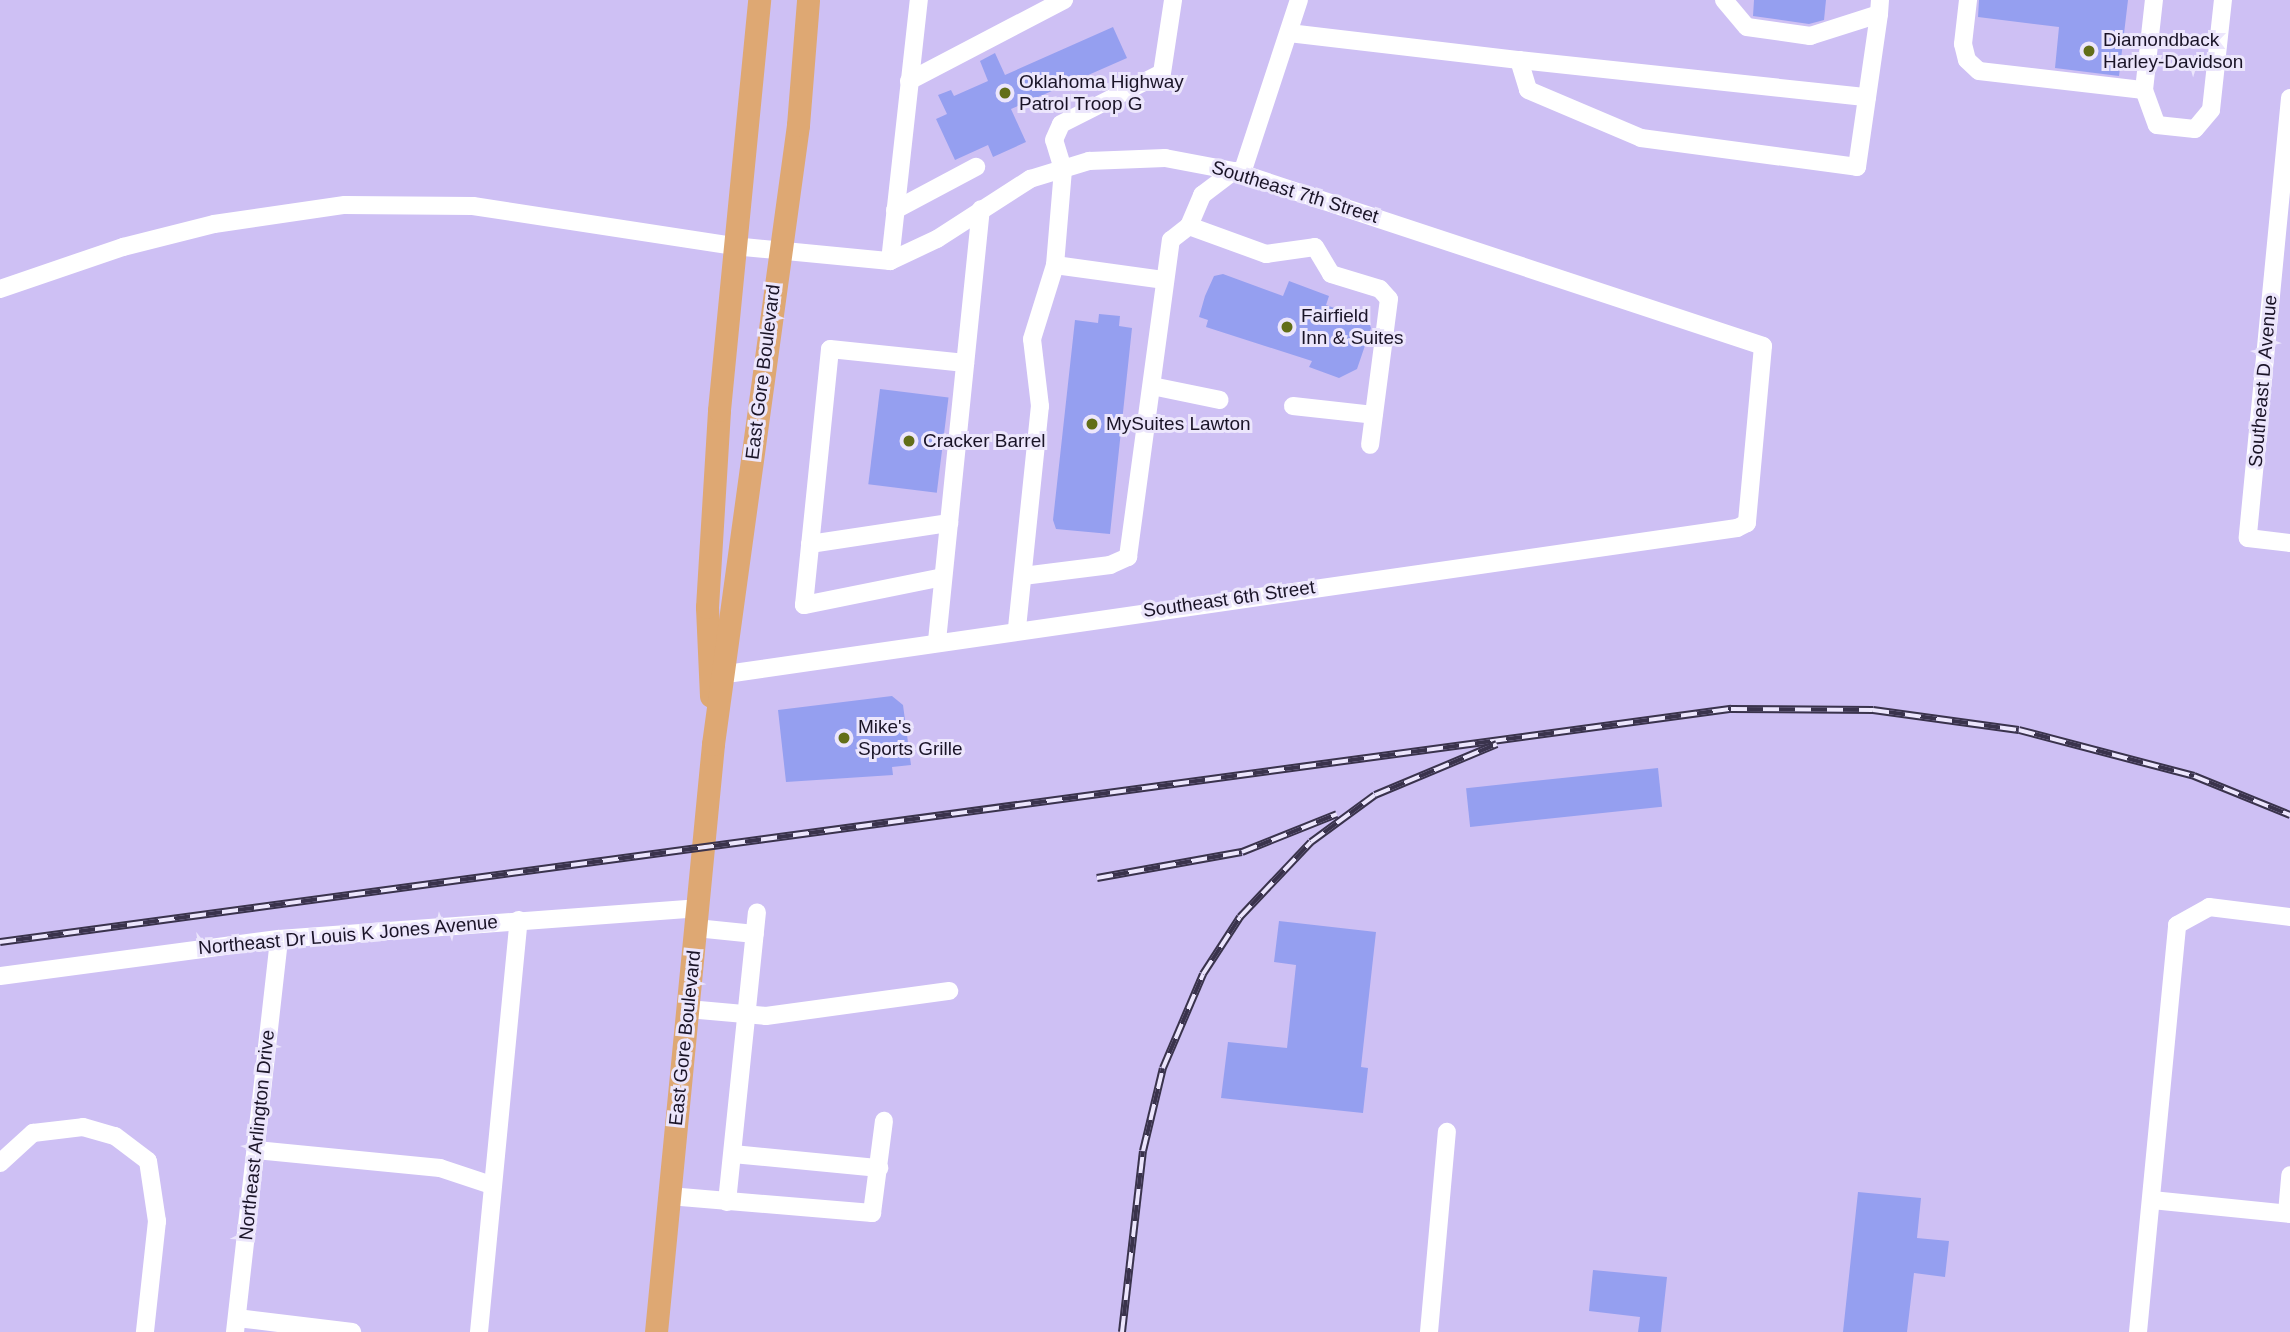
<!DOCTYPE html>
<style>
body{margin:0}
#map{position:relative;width:2290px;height:1332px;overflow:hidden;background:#cec0f4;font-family:Helvetica,sans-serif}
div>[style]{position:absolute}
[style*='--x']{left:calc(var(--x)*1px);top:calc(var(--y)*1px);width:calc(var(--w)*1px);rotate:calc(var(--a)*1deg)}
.building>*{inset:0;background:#959ff0;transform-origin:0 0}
.minor>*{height:18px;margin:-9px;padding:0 9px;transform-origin:9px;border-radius:9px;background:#fff}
.major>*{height:23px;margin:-11.5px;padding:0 11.5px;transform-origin:11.5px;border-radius:11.5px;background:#dea873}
.rail>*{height:8px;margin-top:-4px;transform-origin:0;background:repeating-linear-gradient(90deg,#ece6fc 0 16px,#3a334c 0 32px);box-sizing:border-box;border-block:2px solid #3a334c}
.dots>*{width:19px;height:19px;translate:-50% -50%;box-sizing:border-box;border:4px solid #ece6fc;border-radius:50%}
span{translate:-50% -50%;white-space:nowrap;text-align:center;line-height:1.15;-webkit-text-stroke:6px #ece6fc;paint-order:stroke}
.poi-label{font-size:19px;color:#1a1427}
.left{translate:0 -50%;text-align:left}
.street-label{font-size:19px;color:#1a1427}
</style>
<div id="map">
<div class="building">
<div style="clip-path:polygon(1754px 0,1826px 0,1824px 20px,1809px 24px,1753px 16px)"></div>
<div style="clip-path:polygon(1979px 0,2128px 0,2119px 76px,2055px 68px,2059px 27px,1978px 17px)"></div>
<div style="clip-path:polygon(1113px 27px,1127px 58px,1011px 109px,1026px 142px,993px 157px,988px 145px,955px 160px,936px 119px,947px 114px,938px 95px,951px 90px,954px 96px,988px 81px,980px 61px,995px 53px,1005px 75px)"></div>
<div style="clip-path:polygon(1223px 274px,1283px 296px,1289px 281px,1329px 296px,1326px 305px,1368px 320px,1371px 328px,1357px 369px,1339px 378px,1309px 367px,1312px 361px,1206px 327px,1208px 320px,1199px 317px,1205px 296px,1214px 276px)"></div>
<div style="clip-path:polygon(1099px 314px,1120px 316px,1119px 326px,1132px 328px,1110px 534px,1056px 529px,1053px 520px,1075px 320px,1098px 323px)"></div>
<div style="left:880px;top:389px;width:69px;height:96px;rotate:7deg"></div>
<div style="clip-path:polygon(892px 696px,903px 705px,911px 765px,892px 767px,893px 775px,786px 782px,778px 710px)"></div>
<div style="left:1658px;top:768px;width:39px;height:193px;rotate:84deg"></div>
<div style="clip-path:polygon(1279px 921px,1376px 932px,1361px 1067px,1368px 1068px,1363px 1113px,1221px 1098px,1228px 1042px,1287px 1048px,1296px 965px,1274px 962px)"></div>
<div style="clip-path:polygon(1858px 1192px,1921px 1198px,1917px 1238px,1949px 1241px,1945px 1277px,1914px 1273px,1907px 1332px,1843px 1332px)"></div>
<div style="clip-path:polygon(1593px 1270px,1667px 1277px,1661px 1332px,1638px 1332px,1640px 1317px,1589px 1311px)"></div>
</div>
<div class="minor">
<div style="--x:1724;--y:0;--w:35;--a:50"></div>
<div style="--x:1747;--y:27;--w:64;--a:8.1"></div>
<div style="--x:1810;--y:36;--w:72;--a:-17.7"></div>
<div style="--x:1879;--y:14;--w:14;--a:-86"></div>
<div style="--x:1968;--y:0;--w:44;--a:96.5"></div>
<div style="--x:1963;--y:44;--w:16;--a:76"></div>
<div style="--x:1967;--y:60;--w:16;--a:43"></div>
<div style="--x:1979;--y:71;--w:166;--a:6.6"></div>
<div style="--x:2144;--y:90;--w:37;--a:70"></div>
<div style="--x:2157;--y:125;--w:38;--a:6"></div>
<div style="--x:2195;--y:129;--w:25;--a:-50"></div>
<div style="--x:2211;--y:110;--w:111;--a:-83.8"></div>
<div style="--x:1289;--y:33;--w:232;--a:6.7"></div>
<div style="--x:1519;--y:60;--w:31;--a:73"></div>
<div style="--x:1528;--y:90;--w:123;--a:23"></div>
<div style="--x:1641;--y:138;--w:218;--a:7.6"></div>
<div style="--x:1857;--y:167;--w:155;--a:-81.8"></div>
<div style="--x:1519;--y:60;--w:350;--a:6.1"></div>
<div style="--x:909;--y:81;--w:175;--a:-27.6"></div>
<div style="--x:2144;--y:90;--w:91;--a:-83.7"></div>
<div style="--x:2290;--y:98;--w:442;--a:95.5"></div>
<div style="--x:2248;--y:538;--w:42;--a:6.8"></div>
<div style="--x:1242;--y:173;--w:182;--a:-71.8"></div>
<div style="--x:895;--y:210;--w:92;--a:-28"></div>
<div style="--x:1189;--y:226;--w:82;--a:20"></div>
<div style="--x:1266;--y:254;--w:49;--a:-8.1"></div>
<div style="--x:1315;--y:247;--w:31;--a:59"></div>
<div style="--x:1331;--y:274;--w:51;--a:17"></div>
<div style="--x:1380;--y:289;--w:13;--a:48"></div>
<div style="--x:1389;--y:299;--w:147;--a:97.4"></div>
<div style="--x:890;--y:261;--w:263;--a:-83.7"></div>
<div style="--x:1055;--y:265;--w:111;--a:7.8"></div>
<div style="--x:0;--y:289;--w:130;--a:-18.9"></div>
<div style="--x:123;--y:247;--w:94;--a:-14.2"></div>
<div style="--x:214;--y:224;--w:132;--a:-8.3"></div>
<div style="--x:345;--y:205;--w:128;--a:0.4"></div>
<div style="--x:473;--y:206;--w:263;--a:8.7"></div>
<div style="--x:733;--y:246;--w:158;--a:5.5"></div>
<div style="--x:890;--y:261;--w:52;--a:-25.1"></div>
<div style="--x:937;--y:239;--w:111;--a:-32.8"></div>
<div style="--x:1030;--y:179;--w:62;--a:-17"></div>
<div style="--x:1089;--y:161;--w:76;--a:-2.3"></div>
<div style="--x:1165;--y:158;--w:70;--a:10.7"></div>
<div style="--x:1234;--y:171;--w:557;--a:18.3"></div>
<div style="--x:1763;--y:346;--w:178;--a:95.2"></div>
<div style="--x:1747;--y:523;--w:11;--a:153"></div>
<div style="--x:1737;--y:528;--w:1035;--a:171.78"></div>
<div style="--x:1152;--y:386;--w:69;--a:11.6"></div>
<div style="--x:1293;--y:406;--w:81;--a:6.3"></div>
<div style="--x:810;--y:544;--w:141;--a:-8.6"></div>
<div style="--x:1023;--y:576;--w:88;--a:-7.2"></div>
<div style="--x:1110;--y:565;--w:20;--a:-24"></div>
<div style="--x:1128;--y:557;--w:320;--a:-82.3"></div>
<div style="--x:1171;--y:240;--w:23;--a:-38"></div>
<div style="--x:1189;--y:226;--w:34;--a:-67"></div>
<div style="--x:1202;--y:195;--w:40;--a:-37"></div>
<div style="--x:943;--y:577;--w:142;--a:168.6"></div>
<div style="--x:804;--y:605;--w:257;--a:-84.2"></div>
<div style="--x:830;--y:349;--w:136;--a:5.9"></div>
<div style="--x:1017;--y:628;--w:223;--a:-84.1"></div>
<div style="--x:1040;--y:406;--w:67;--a:-96.8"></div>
<div style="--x:1032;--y:339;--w:77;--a:-72.7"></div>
<div style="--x:1055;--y:265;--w:96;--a:-85.2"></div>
<div style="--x:1063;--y:169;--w:30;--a:-107"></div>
<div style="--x:1054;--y:140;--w:17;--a:-66"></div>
<div style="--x:1061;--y:124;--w:113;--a:-26.8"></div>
<div style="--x:1162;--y:73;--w:74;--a:-81.4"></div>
<div style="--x:937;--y:641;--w:434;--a:-84.2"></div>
<div style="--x:696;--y:928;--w:59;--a:5.8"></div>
<div style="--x:0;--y:976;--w:281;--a:-7.6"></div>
<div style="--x:279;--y:939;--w:419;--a:-4.2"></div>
<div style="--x:688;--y:1009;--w:78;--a:5.1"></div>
<div style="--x:766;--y:1016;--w:185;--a:-7.8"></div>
<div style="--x:256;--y:1150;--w:185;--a:5.6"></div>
<div style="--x:440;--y:1168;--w:54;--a:18.4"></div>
<div style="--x:733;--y:1154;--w:147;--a:5.5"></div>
<div style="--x:0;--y:1163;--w:45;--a:-42.3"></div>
<div style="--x:33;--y:1133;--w:50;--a:-6.8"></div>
<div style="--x:83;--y:1127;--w:33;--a:16"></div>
<div style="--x:115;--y:1136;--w:41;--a:37.1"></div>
<div style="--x:148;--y:1161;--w:61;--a:81.5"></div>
<div style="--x:157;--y:1221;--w:112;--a:96.2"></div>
<div style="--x:669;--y:1196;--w:204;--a:4.8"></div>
<div style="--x:872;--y:1213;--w:93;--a:-82.6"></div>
<div style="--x:2152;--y:1200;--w:139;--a:5.8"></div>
<div style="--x:727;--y:1202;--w:291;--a:-84.1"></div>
<div style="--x:2287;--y:1213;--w:38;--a:-85"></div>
<div style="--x:237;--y:1318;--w:116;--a:6.9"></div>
<div style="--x:235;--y:1332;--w:395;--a:-83.6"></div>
<div style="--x:479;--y:1332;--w:414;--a:-84.5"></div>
<div style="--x:1429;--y:1332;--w:201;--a:-84.9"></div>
<div style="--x:2138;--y:1332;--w:409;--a:-84.5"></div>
<div style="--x:2177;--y:925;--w:37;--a:-29"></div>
<div style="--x:2209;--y:907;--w:82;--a:7"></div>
</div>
<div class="major">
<div style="--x:711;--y:696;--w:89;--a:-92.6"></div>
<div style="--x:707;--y:607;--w:197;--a:-86.5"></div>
<div style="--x:719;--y:410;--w:412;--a:-84.4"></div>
<div style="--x:656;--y:1332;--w:591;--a:-84.46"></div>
<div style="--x:713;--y:744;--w:625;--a:-82.18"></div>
<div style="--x:798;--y:125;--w:125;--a:-85.4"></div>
</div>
<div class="rail">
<div style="--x:1097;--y:878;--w:147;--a:-10.2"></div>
<div style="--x:1242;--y:852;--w:102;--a:-21.8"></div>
<div style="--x:0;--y:942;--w:1747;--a:-7.67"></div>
<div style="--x:1731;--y:709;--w:142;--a:0.4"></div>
<div style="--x:1873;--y:710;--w:147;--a:7.8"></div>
<div style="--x:2019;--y:730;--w:181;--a:14.7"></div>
<div style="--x:2194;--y:776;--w:104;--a:22.1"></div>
<div style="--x:1122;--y:1332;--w:182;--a:-83.4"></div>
<div style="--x:1143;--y:1151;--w:85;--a:-76.5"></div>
<div style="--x:1163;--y:1068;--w:102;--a:-66.9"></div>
<div style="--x:1203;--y:974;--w:68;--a:-57"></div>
<div style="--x:1240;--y:917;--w:103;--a:-46.6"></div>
<div style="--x:1311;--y:842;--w:79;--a:-36.3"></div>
<div style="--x:1375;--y:795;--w:132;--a:-22.7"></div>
</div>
<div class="dots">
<div style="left:2089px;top:51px;background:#626e18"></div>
<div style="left:1005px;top:93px;background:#626e18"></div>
<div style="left:1287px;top:327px;background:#626e18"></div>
<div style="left:1092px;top:424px;background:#626e18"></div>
<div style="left:909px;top:441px;background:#626e18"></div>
<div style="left:844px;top:738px;background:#626e18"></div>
</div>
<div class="poi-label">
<span class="left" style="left:2103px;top:51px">Diamondback<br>Harley-Davidson</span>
<span class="left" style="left:1019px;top:93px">Oklahoma Highway<br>Patrol Troop G</span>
<span class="left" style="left:1301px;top:327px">Fairfield<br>Inn &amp; Suites</span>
<span class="left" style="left:1106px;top:424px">MySuites Lawton</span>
<span class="left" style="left:923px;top:441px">Cracker Barrel</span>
<span class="left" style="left:858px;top:738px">Mike's<br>Sports Grille</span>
</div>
<div class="street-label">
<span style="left:1295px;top:192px;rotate:17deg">Southeast 7th Street</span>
<span style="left:763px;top:372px;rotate:-83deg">East Gore Boulevard</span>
<span style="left:2263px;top:381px;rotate:-85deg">Southeast D Avenue</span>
<span style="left:1229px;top:599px;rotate:-8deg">Southeast 6th Street</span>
<span style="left:348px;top:935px;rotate:-5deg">Northeast Dr Louis K Jones Avenue</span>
<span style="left:685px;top:1038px;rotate:-84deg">East Gore Boulevard</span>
<span style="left:257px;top:1135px;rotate:-84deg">Northeast Arlington Drive</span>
</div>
</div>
